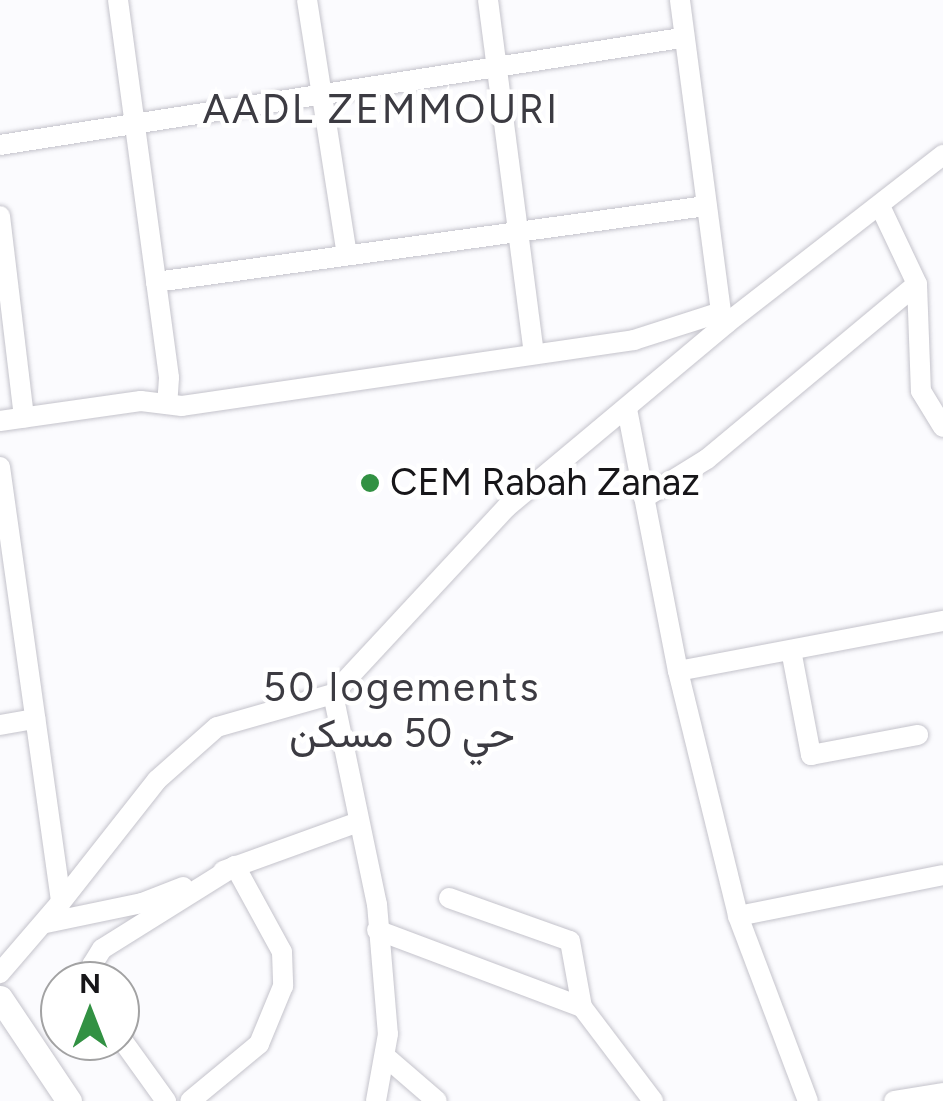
<!DOCTYPE html>
<meta charset="utf-8">
<style>
body{margin:0}
#map{position:relative;width:943px;height:1101px;overflow:hidden;background:#fbfbfe;font-family:Figtree,Vazirmatn,sans-serif}
div>[style]{position:absolute}
[style*='--x']{left:calc(var(--x)*1px);top:calc(var(--y)*1px);width:calc(var(--w)*1px);rotate:calc(var(--a)*1deg)}
.roads{filter:drop-shadow(0 0 2px #c4c3cb) drop-shadow(0 0 2px #c4c3cb)}
.minor>*{height:20px;margin:-10px;padding:0 10px;transform-origin:10px;border-radius:10px;background:#fff}
.major>*{height:25px;margin:-12.5px;padding:0 12.5px;transform-origin:12.5px;border-radius:12.5px;background:#fff}
.dots>*{width:28px;height:28px;translate:-50% -50%;box-sizing:border-box;border:5px solid #fff;border-radius:50%}
span{translate:-50% -50%;white-space:nowrap;text-align:center;line-height:1.15;-webkit-text-stroke:9px #fff;paint-order:stroke}
.poi-label{font-size:38px;color:#171619}
.left{translate:0 -50%;text-align:left}
.neighbourhood-label{font-size:40px;color:#3c3b42;letter-spacing:2.5px}
.north{position:absolute;left:40px;top:961px;width:100px;height:100px;box-sizing:border-box;background:#fff;border:2px solid #a2a2a3;border-radius:50%;rotate:0deg;font-size:28px;font-weight:700;line-height:40px;text-align:center;color:#171619}
.north::after{content:'';display:block;margin:auto;width:35px;height:45px;background:#329143;clip-path:polygon(50% 0,100% 100%,50% 72%,0 100%)}
</style>
<div id="map">
<div class="roads">
<div class="minor">
<div style="--x:118;--y:0;--w:381;--a:82.3"></div>
<div style="--x:169;--y:378;--w:26;--a:94"></div>
<div style="--x:307;--y:0;--w:258;--a:81.1"></div>
<div style="--x:488;--y:0;--w:357;--a:82.6"></div>
<div style="--x:0;--y:145;--w:689;--a:-8.93"></div>
<div style="--x:880;--y:206;--w:86;--a:64.6"></div>
<div style="--x:917;--y:284;--w:107;--a:87.9"></div>
<div style="--x:921;--y:391;--w:42;--a:58.6"></div>
<div style="--x:0;--y:216;--w:203;--a:83.2"></div>
<div style="--x:156;--y:282;--w:555;--a:-7.87"></div>
<div style="--x:627;--y:409;--w:267;--a:79"></div>
<div style="--x:678;--y:671;--w:252;--a:76.2"></div>
<div style="--x:738;--y:916;--w:198;--a:69.3"></div>
<div style="--x:0;--y:421;--w:142;--a:-8.1"></div>
<div style="--x:141;--y:401;--w:41;--a:7"></div>
<div style="--x:182;--y:406;--w:457;--a:-8.3"></div>
<div style="--x:634;--y:340;--w:91;--a:-17.8"></div>
<div style="--x:721;--y:312;--w:315;--a:-97.5"></div>
<div style="--x:0;--y:467;--w:439;--a:82"></div>
<div style="--x:61;--y:902;--w:94;--a:130.7"></div>
<div style="--x:644;--y:498;--w:74;--a:-31.8"></div>
<div style="--x:707;--y:459;--w:273;--a:-39.8"></div>
<div style="--x:791;--y:650;--w:107;--a:79.2"></div>
<div style="--x:811;--y:755;--w:109;--a:-10.6"></div>
<div style="--x:678;--y:671;--w:270;--a:-10.7"></div>
<div style="--x:333;--y:694;--w:215;--a:78.2"></div>
<div style="--x:377;--y:904;--w:130;--a:85.2"></div>
<div style="--x:388;--y:1034;--w:68;--a:100.2"></div>
<div style="--x:0;--y:725;--w:36;--a:-10"></div>
<div style="--x:223;--y:871;--w:144;--a:-19.9"></div>
<div style="--x:449;--y:898;--w:128;--a:19.6"></div>
<div style="--x:570;--y:941;--w:67;--a:79.7"></div>
<div style="--x:61;--y:902;--w:155;--a:-51.8"></div>
<div style="--x:157;--y:780;--w:80;--a:-41.5"></div>
<div style="--x:217;--y:727;--w:121;--a:-15.9"></div>
<div style="--x:333;--y:694;--w:255;--a:-47.1"></div>
<div style="--x:507;--y:507;--w:287;--a:-39.9"></div>
<div style="--x:727;--y:323;--w:274;--a:-37.9"></div>
<div style="--x:738;--y:916;--w:209;--a:-11.3"></div>
<div style="--x:46;--y:923;--w:98;--a:-11.8"></div>
<div style="--x:142;--y:903;--w:44;--a:-21.3"></div>
<div style="--x:377;--y:930;--w:219;--a:20.6"></div>
<div style="--x:582;--y:1007;--w:118;--a:52.9"></div>
<div style="--x:90;--y:981;--w:16;--a:-83"></div>
<div style="--x:92;--y:965;--w:19;--a:-58"></div>
<div style="--x:102;--y:949;--w:157;--a:-32"></div>
<div style="--x:235;--y:866;--w:98;--a:61.3"></div>
<div style="--x:282;--y:952;--w:34;--a:88"></div>
<div style="--x:283;--y:986;--w:63;--a:112.5"></div>
<div style="--x:259;--y:1044;--w:89;--a:140.4"></div>
<div style="--x:120;--y:1037;--w:79;--a:54.3"></div>
<div style="--x:386;--y:1057;--w:67;--a:40.8"></div>
<div style="--x:894;--y:1101;--w:50;--a:-9.3"></div>
</div>
<div class="major">
<div style="--x:0;--y:998;--w:124;--a:56.2"></div>
</div>
</div>
<div class="dots">
<div style="left:370px;top:483px;background:#329143"></div>
</div>
<div class="poi-label">
<span class="left" style="left:390px;top:483px">CEM Rabah Zanaz</span>
</div>
<div class="neighbourhood-label">
<span style="left:381px;top:109px">AADL ZEMMOURI</span>
<span style="left:402px;top:710px">50 logements<br>حي 50 مسكن</span>
</div>
<div class="north">N</div>
</div>
